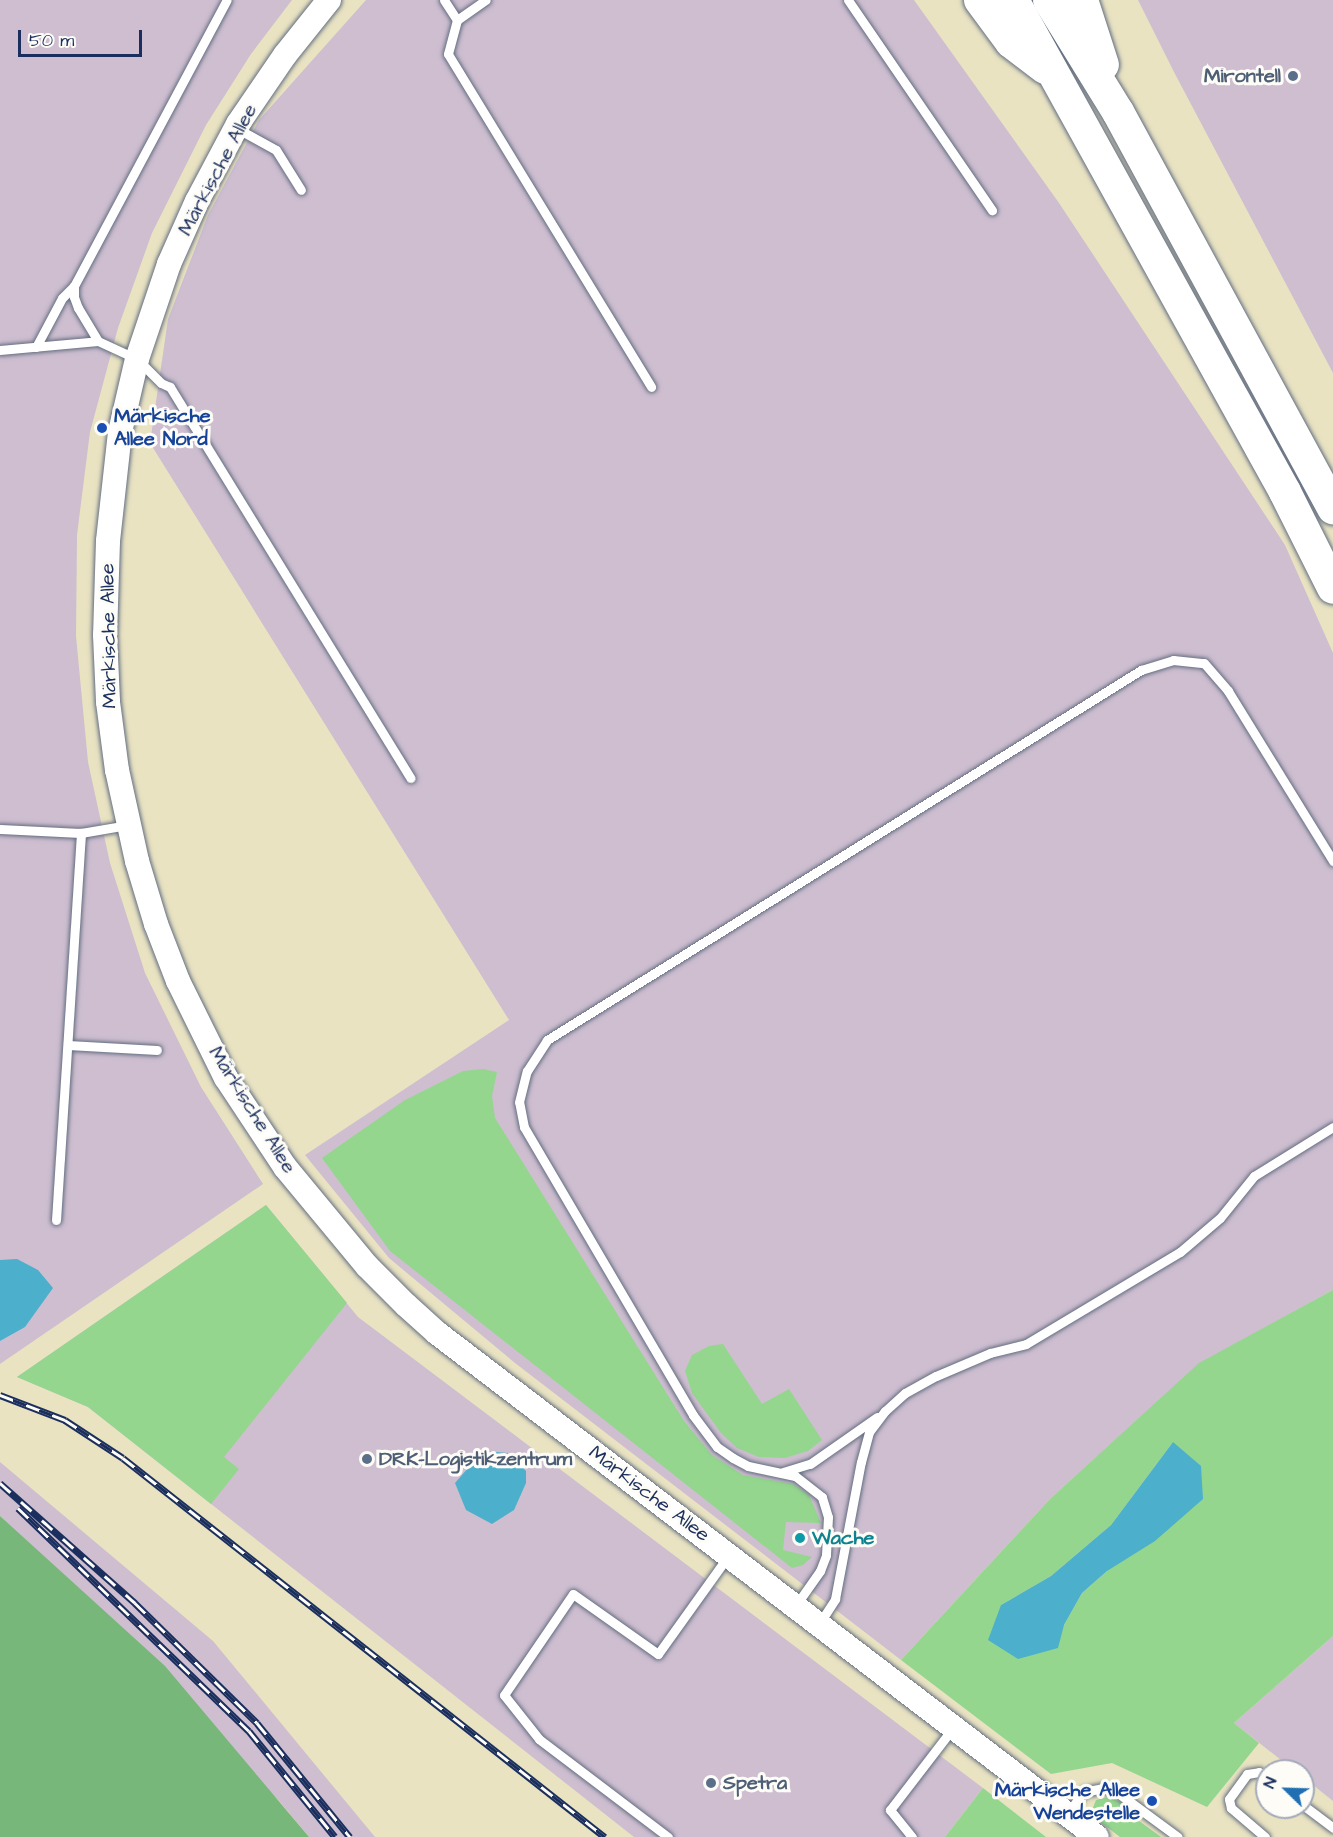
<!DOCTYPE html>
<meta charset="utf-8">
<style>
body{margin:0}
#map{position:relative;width:1333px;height:1837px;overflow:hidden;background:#e9e3c2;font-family:"Architects Daughter",sans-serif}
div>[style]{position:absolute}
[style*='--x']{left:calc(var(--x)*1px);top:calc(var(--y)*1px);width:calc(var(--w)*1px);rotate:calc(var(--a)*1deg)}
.industrial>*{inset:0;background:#cebed0}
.green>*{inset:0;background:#94d68e}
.forest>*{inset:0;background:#77b779}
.water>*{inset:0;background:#4cafcb}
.roads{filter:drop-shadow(0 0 2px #636e81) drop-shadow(0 0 2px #636e81)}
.service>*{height:9px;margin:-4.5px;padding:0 4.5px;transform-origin:4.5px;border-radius:4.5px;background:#fff}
.tertiary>*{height:24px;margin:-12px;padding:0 12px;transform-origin:12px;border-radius:12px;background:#fff}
.trunk>*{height:32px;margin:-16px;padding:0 16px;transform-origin:16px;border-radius:16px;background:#fff}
.rail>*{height:7px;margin-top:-3.5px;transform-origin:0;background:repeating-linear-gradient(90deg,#fdfcf7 0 14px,#1b2f5e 0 28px);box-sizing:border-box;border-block:2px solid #1b2f5e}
.dots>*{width:16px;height:16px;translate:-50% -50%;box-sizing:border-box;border:3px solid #fdfcf7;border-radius:50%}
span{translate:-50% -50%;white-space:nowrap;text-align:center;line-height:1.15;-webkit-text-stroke:6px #fdfcf7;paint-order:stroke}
.service-label{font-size:20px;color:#4e5e75;font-weight:700}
.right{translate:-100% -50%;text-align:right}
.left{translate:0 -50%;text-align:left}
.street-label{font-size:20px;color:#1b2f5e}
.transit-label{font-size:20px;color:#164399;font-weight:700}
.culture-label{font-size:20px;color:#0d838f;font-weight:700}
.north{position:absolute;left:1255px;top:1759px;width:60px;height:60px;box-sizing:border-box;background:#fdfcf7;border:2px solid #a3aaba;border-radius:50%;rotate:293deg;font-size:16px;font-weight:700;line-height:24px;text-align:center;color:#1b2f5e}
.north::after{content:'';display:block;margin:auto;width:21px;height:27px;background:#1f6fb2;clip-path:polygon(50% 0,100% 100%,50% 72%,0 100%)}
.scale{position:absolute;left:18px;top:30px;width:124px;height:27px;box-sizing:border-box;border:3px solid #1b2f5e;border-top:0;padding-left:8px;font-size:18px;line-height:21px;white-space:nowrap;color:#1b2f5e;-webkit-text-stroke:4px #fdfcf7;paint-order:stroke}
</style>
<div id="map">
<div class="industrial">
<div style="clip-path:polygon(0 0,292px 0,251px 54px,206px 125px,152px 233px,118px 328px,90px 432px,77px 535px,76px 636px,88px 762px,110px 863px,145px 973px,201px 1087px,263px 1184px,0 1364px)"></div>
<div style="clip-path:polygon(366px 0,914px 0,1059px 203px,1285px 545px,1333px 653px,1333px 1290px,1199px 1364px,1050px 1499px,901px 1660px,515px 1363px,389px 1258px,305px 1155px,509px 1020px,150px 443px,168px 319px,208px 215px,259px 120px)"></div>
<div style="clip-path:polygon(1138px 0,1333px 0,1333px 373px,1174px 72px)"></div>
<div style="clip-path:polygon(266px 1205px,358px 1317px,983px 1788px,945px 1837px,634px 1837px,88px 1407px,17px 1377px)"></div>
<div style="clip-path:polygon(0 1462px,213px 1641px,375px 1837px,309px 1837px,280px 1802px,0 1516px)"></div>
<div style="clip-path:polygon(1333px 1636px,1333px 1801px,1303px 1777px,1303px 1771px,1295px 1771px,1234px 1723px)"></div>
</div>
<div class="green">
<div style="clip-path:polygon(483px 1069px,497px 1072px,492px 1096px,495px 1118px,684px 1421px,712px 1455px,743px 1475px,793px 1484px,809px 1495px,821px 1523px,786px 1522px,783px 1550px,812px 1557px,803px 1565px,792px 1568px,390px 1251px,322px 1158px,405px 1100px,463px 1071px)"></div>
<div style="clip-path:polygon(266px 1205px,347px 1303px,224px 1457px,239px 1469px,211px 1504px,88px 1407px,17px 1377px)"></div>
<div style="clip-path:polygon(evenodd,1333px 1290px,1333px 1636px,1234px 1723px,1259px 1743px,1207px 1807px,1112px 1763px,1051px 1774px,901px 1660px,1050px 1499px,1199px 1363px,1333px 1290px,1173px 1442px,1107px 1571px,1082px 1593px,1064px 1625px,1001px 1605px,1051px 1576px,1111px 1525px,1173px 1442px)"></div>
<div style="clip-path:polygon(723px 1344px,762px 1404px,789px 1389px,822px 1440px,808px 1451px,785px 1458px,759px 1457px,737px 1448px,721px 1433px,692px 1393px,685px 1371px,692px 1355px,709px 1346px)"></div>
<div style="clip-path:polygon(983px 1788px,1046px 1837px,945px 1837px)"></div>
<div style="clip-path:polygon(1108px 1797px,1128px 1805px,1124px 1810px,1161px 1837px,1120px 1837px,1095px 1818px,1092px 1810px,1096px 1800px)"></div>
</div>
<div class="forest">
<div style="clip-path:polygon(0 1516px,165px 1666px,309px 1837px,0 1837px)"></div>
</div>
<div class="water">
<div style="clip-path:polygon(17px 1259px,38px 1270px,53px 1288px,25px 1327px,0 1341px,0 1260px)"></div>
<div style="clip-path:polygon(1173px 1442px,1201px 1466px,1203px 1499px,1155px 1541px,1107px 1571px,1082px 1593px,1064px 1625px,1058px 1648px,1018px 1659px,988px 1640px,1001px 1605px,1051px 1576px,1111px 1525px)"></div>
<div style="clip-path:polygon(483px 1451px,508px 1453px,526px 1471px,526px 1483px,514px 1510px,492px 1524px,466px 1510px,455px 1483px)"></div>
</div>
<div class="roads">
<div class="service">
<div style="--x:444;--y:0;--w:24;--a:57"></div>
<div style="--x:457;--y:20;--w:35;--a:-35"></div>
<div style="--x:848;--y:0;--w:255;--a:55.6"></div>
<div style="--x:457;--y:20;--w:35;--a:105"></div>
<div style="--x:448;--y:54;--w:390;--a:58.6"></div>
<div style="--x:238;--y:129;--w:43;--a:28.9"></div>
<div style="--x:276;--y:150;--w:47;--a:58"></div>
<div style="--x:98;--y:341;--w:39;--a:-121"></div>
<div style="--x:78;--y:308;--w:12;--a:-110"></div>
<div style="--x:74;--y:297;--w:11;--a:-90"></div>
<div style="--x:74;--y:286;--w:324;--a:-61.9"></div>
<div style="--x:36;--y:347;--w:55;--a:-62"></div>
<div style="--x:62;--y:298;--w:17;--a:-45"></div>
<div style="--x:0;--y:350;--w:98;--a:-5.2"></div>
<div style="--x:98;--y:341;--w:43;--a:24.8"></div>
<div style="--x:137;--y:359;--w:34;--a:45"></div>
<div style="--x:161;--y:383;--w:10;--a:24"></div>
<div style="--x:170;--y:387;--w:459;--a:58.4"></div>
<div style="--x:0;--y:829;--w:81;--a:2.8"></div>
<div style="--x:68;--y:1045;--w:89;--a:3.2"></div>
<div style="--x:56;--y:1220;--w:388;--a:-86.3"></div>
<div style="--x:81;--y:833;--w:48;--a:-9.7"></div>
<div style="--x:783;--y:1472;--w:28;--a:-17"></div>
<div style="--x:810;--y:1464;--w:82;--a:-35"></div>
<div style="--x:796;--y:1605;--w:42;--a:-54.8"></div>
<div style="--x:820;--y:1571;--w:17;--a:-69"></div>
<div style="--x:826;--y:1555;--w:38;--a:-87"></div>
<div style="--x:828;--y:1517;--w:21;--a:-107"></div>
<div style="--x:822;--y:1497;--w:34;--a:-142"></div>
<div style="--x:795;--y:1476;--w:48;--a:-168"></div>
<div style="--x:748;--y:1466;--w:17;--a:-152"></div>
<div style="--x:733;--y:1458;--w:19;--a:-145"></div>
<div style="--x:717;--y:1447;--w:40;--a:-127"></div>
<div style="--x:693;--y:1415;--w:334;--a:-120.4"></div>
<div style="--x:524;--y:1127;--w:25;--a:-101"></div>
<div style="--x:519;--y:1102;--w:32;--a:-76"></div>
<div style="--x:527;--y:1071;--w:37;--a:-57"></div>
<div style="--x:547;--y:1040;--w:700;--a:-31.92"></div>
<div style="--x:1141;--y:670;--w:34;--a:-17"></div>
<div style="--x:1173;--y:660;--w:31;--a:6"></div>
<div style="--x:1204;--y:663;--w:37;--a:49"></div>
<div style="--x:1228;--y:691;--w:200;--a:58.3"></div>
<div style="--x:819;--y:1624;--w:30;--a:-57"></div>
<div style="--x:835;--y:1599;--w:139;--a:-79.3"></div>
<div style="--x:861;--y:1462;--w:31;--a:-75"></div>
<div style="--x:869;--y:1432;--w:26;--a:-53"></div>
<div style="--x:885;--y:1411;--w:27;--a:-42"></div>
<div style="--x:905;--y:1393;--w:35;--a:-29"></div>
<div style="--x:936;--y:1376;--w:59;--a:-23.1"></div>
<div style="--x:990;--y:1353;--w:37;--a:-14"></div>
<div style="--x:1026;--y:1344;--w:179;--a:-30.9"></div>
<div style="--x:1180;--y:1252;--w:52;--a:-40.4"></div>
<div style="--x:1220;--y:1218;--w:54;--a:-51"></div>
<div style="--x:1254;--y:1176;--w:93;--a:-31.8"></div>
<div style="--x:1303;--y:1805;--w:38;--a:37"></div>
<div style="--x:1068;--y:1813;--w:26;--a:-54"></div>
<div style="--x:1083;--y:1792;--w:21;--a:-11"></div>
<div style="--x:1104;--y:1788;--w:15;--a:20"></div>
<div style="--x:1118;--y:1793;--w:74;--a:36.3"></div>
<div style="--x:668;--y:1837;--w:162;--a:-142.8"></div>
<div style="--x:539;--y:1739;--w:56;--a:-128.5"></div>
<div style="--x:504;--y:1695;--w:122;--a:-55.7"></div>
<div style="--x:573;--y:1594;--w:104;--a:35.2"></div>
<div style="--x:658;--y:1654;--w:122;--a:-54.4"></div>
<div style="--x:912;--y:1837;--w:35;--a:-129"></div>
<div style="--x:890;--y:1810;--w:103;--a:-52.5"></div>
<div style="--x:1265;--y:1837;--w:45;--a:-139.5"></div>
<div style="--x:1231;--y:1808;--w:9;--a:-103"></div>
<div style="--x:1229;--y:1799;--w:31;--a:-54"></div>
<div style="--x:1247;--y:1774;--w:12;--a:-9"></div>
<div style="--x:1259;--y:1772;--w:10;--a:37"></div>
</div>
<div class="tertiary">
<div style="--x:329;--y:0;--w:70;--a:128.7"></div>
<div style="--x:285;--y:55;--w:83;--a:124.3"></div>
<div style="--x:238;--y:124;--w:87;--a:118"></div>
<div style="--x:197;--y:201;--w:69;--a:114"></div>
<div style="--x:169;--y:264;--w:100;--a:108.6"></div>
<div style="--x:137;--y:359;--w:75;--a:103.1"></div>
<div style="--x:120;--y:432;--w:110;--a:96.3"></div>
<div style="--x:108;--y:541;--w:94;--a:91.8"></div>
<div style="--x:105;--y:635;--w:67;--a:87.4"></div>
<div style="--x:108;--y:702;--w:69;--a:82.5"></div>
<div style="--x:117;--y:770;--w:93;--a:77.6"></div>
<div style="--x:137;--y:861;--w:66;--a:73.2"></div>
<div style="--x:156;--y:924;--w:61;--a:68.9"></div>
<div style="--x:178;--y:981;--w:108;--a:63.7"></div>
<div style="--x:226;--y:1078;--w:107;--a:56.5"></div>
<div style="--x:285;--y:1167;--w:129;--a:50.4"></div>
<div style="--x:367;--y:1266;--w:55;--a:45"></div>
<div style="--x:406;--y:1305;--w:42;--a:42.1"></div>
<div style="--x:437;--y:1333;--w:830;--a:37.37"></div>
</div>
<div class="trunk">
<div style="--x:980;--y:0;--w:52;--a:53.6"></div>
<div style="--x:1011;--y:42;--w:43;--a:37.4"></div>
<div style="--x:1013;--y:0;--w:562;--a:61.06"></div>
<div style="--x:1285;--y:492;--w:107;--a:63.4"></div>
<div style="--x:1049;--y:0;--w:132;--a:58.4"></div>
<div style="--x:1118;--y:112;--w:451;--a:61.5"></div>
<div style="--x:1082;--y:0;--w:68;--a:72.1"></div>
</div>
</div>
<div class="rail">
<div style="--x:0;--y:1395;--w:70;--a:21"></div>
<div style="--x:65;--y:1420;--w:69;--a:33.2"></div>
<div style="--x:123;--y:1458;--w:613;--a:38.18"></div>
<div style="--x:0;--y:1483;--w:181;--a:41.6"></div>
<div style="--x:135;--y:1603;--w:171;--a:44.5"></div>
<div style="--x:257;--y:1723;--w:147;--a:50.8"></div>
<div style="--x:18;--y:1508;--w:321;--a:44"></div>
<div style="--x:249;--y:1731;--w:136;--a:50.9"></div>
</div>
<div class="dots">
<div style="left:1293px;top:76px;background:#5c6f8a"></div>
<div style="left:102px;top:428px;background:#1a4fb4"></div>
<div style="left:367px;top:1459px;background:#5c6f8a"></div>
<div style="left:800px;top:1538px;background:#0f9aa8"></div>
<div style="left:711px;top:1783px;background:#5c6f8a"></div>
<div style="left:1152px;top:1801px;background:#1a4fb4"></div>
</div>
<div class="service-label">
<span class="right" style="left:1281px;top:76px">Mirontell</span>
<span class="left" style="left:379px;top:1459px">DRK-Logistikzentrum</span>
<span class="left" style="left:723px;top:1783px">Spetra</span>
</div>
<div class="street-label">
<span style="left:218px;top:170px;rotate:-62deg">Märkische Allee</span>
<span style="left:109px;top:636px;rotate:-91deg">Märkische Allee</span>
<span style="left:252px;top:1110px;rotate:58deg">Märkische Allee</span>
<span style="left:649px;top:1494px;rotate:37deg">Märkische Allee</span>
</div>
<div class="transit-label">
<span class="left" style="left:114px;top:428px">Märkische<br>Allee Nord</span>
<span class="right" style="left:1140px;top:1802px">Märkische Allee<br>Wendestelle</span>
</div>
<div class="culture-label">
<span class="left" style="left:812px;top:1538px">Wache</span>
</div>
<div class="north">N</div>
<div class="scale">50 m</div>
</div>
